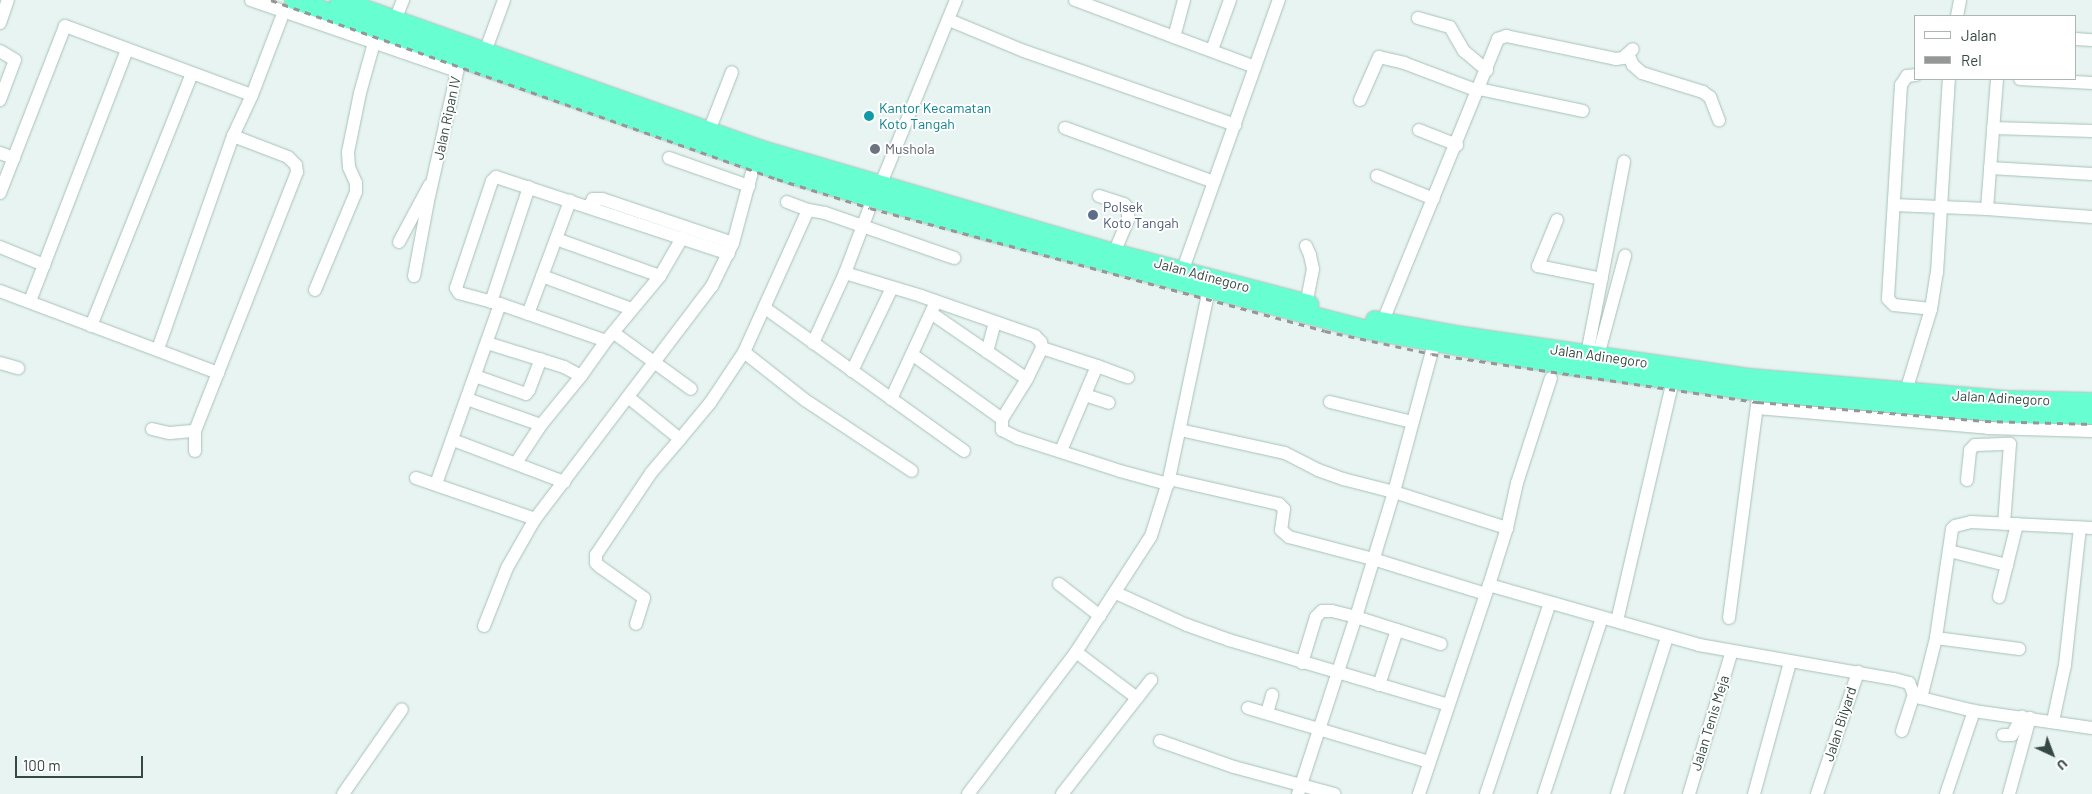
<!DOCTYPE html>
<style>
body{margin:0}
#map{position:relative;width:2092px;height:794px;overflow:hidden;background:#e7f4f1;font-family:Barlow,sans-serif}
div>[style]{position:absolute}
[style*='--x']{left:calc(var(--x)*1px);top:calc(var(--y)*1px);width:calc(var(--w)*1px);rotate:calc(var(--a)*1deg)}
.roads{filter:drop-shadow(0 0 1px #a8c1b9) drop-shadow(0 0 1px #a8c1b9)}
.minor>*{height:12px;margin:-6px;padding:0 6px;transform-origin:6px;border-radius:6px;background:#fff}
.highway>*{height:18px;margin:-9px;padding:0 9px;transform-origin:9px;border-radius:9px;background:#67ffd1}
.rail>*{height:2.5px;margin-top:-1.25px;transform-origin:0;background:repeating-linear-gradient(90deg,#969696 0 6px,transparent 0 12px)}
.dots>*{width:14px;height:14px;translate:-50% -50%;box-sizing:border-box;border:2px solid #fff;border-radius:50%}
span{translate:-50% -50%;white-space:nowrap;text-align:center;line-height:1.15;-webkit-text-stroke:4px #fff;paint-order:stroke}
.culture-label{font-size:14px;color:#0d838f}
.left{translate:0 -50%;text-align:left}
.street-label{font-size:14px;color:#354841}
.worship-label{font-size:14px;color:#5b616d}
.service-label{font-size:14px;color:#4e5e75}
.legend{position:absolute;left:1914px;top:15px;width:162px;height:65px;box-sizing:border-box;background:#fff;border:1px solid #aeb6b3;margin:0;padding:6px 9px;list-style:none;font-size:15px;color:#354841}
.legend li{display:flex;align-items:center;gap:10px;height:25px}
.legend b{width:25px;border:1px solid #aeb6b3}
.north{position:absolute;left:2027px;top:729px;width:50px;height:50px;-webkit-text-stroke:4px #fff;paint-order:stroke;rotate:137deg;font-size:14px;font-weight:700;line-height:20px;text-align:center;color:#354841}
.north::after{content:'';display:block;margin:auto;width:18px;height:22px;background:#354841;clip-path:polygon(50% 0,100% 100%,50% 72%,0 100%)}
.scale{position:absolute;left:15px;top:756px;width:128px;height:22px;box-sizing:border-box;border:2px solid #354841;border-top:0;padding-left:6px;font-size:15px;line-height:18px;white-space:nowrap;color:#354841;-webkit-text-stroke:4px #fff;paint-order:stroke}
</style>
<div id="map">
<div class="roads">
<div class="minor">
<div style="--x:251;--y:0;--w:218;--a:19"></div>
<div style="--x:1075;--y:0;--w:106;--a:20.5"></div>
<div style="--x:1184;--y:0;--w:38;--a:105"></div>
<div style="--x:1174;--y:37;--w:86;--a:20.3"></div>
<div style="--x:1957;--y:16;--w:16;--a:-79"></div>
<div style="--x:1418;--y:18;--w:33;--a:16"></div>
<div style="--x:1450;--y:27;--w:28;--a:60"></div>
<div style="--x:1464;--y:51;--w:30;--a:40"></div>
<div style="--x:395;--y:20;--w:22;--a:-68"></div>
<div style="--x:949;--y:20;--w:81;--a:22.5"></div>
<div style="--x:1024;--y:51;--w:224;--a:19.3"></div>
<div style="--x:0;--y:23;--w:24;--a:-71"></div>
<div style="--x:2076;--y:39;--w:16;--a:4"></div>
<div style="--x:1212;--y:50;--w:53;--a:-70.2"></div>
<div style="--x:0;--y:51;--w:17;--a:31"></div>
<div style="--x:15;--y:60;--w:43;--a:110.6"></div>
<div style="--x:485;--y:52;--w:55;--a:-69.9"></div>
<div style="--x:1628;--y:54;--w:12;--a:66"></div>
<div style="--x:1633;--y:65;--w:12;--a:42"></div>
<div style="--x:1642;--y:73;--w:64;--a:17.3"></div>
<div style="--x:1703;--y:92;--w:9;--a:36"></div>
<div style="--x:1710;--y:97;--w:25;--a:69"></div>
<div style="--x:1916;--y:75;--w:9;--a:174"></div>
<div style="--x:1907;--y:76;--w:11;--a:124"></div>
<div style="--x:1901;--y:85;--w:214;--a:93.5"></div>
<div style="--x:1888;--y:299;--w:8;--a:45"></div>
<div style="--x:1894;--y:305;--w:37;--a:6"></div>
<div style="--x:2020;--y:79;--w:72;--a:3.2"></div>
<div style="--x:1479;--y:89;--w:106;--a:11.9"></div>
<div style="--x:1360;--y:100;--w:47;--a:-66.2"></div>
<div style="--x:1379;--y:57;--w:26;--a:13"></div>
<div style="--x:1404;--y:63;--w:79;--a:20.7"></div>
<div style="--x:1065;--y:128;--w:158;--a:19.9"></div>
<div style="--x:1993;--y:128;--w:99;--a:1.7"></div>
<div style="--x:1419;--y:130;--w:41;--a:21.5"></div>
<div style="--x:709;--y:131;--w:63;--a:-68.7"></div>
<div style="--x:0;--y:153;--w:15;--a:20"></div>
<div style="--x:669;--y:158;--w:85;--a:19.3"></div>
<div style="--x:1990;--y:168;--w:102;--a:3.4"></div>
<div style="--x:1377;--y:176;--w:61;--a:22"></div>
<div style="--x:880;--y:186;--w:201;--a:-67.8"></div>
<div style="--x:0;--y:193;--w:179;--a:-68.7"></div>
<div style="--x:65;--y:26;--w:199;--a:20.3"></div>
<div style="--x:1099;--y:196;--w:26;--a:18"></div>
<div style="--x:1124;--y:204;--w:6;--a:45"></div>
<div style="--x:1128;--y:208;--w:12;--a:90"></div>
<div style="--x:1128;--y:220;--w:36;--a:113"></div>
<div style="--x:787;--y:202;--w:22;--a:21"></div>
<div style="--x:1894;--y:205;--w:93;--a:2.5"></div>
<div style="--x:1987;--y:209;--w:105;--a:4.4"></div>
<div style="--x:589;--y:207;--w:9;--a:-63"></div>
<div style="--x:593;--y:199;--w:9;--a:0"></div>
<div style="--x:602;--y:199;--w:138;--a:18.6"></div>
<div style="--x:1987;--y:209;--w:130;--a:-85.6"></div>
<div style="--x:1557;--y:220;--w:50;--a:112.4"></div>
<div style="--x:1538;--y:266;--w:65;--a:11.5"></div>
<div style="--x:556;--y:239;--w:110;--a:19.6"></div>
<div style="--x:399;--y:242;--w:64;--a:-61.8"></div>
<div style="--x:1306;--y:246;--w:10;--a:66"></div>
<div style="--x:1310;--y:255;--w:14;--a:78"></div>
<div style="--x:1313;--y:269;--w:36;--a:101"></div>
<div style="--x:0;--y:247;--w:48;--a:22.2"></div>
<div style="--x:1183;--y:269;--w:286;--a:-70.4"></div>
<div style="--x:845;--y:273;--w:79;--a:16.8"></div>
<div style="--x:921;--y:296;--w:121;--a:19.3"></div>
<div style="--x:1035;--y:336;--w:8;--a:45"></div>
<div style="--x:1041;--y:342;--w:6;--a:81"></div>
<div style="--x:1042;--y:348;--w:34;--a:116"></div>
<div style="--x:1027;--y:379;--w:47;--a:122"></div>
<div style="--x:1002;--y:419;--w:11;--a:90"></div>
<div style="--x:1002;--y:430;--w:18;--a:27"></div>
<div style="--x:1018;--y:438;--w:107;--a:17.9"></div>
<div style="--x:1120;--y:471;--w:50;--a:15.2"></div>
<div style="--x:414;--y:276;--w:76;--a:-79.4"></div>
<div style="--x:428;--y:201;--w:146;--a:-77.3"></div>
<div style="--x:542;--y:276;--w:95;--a:20.3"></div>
<div style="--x:315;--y:290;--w:106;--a:-67.3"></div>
<div style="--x:356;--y:192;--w:9;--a:-90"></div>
<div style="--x:356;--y:183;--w:17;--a:-114"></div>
<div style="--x:349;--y:167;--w:15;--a:-94"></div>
<div style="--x:348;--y:152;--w:60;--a:-78.5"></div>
<div style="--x:360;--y:93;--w:52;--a:-74.4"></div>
<div style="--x:0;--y:291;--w:233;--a:20.6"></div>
<div style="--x:30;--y:301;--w:269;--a:-68.9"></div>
<div style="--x:491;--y:302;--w:121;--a:-71.7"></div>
<div style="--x:500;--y:304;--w:42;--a:-165"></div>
<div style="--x:459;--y:293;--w:6;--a:-121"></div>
<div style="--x:456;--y:288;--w:113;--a:-71.4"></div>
<div style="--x:492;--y:181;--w:6;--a:-45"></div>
<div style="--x:496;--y:177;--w:245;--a:18.3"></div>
<div style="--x:765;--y:308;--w:245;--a:35.7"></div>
<div style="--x:931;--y:313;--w:116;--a:34.5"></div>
<div style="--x:528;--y:314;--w:121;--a:-69.6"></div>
<div style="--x:1383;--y:321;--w:305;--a:-67.8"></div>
<div style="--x:1498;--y:39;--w:9;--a:-21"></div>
<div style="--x:1506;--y:36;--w:112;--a:11.8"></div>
<div style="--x:1616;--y:59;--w:7;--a:-8"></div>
<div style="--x:1623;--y:58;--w:13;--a:-42"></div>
<div style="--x:91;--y:326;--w:272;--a:-68.2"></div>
<div style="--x:614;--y:333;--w:95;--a:36"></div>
<div style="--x:487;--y:343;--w:81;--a:17.3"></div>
<div style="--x:564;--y:367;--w:19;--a:28"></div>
<div style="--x:813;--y:343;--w:77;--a:-65.4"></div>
<div style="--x:845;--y:273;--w:79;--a:-69.3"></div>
<div style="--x:1042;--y:348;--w:58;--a:18.1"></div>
<div style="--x:1097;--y:366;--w:92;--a:113"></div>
<div style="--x:158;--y:349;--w:226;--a:-70.6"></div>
<div style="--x:233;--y:136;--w:45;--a:-65.1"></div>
<div style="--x:252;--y:95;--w:90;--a:-69.1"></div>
<div style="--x:744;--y:352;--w:78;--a:38.2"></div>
<div style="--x:805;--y:400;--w:128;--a:33.6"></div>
<div style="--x:987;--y:352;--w:30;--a:-75"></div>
<div style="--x:1587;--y:354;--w:196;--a:-79.1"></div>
<div style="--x:913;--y:355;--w:110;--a:35.7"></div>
<div style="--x:1598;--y:356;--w:104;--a:-74.9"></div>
<div style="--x:0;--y:363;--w:19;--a:16"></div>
<div style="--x:1097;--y:366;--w:33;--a:20"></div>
<div style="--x:852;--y:371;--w:92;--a:-64.3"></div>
<div style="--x:475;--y:376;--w:54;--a:19.4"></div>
<div style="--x:526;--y:394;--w:5;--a:-53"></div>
<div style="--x:529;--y:390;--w:33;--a:-69"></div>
<div style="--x:1906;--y:391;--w:86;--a:-73"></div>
<div style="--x:1931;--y:309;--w:36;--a:-81"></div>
<div style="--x:1937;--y:273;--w:194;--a:-86.5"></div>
<div style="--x:1085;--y:395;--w:25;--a:18"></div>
<div style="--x:628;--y:397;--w:67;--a:38.9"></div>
<div style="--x:680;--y:439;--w:45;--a:130.5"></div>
<div style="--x:651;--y:473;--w:99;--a:123.9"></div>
<div style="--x:596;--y:555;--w:8;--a:90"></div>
<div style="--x:596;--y:563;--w:4;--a:45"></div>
<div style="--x:599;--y:566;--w:55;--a:35.4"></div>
<div style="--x:644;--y:598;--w:27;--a:107"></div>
<div style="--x:467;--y:399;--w:78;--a:19.4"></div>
<div style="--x:891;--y:399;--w:102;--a:-65.2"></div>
<div style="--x:1330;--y:402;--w:84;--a:13.7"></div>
<div style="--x:1757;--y:408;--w:232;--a:4.9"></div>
<div style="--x:1988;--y:428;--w:104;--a:1.7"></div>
<div style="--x:152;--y:429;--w:18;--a:13"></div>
<div style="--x:170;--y:433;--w:25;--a:-5"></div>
<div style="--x:1180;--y:430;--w:107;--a:12.4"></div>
<div style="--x:1285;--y:453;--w:37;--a:27"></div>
<div style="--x:1318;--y:470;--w:27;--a:20"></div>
<div style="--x:1343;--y:479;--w:53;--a:14.3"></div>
<div style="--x:1394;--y:492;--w:119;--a:17.7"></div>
<div style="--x:680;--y:439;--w:47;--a:-50.2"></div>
<div style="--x:710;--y:403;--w:61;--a:-56.3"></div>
<div style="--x:744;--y:352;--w:156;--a:-65.7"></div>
<div style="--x:808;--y:210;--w:17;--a:10"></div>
<div style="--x:825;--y:213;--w:137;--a:19.2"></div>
<div style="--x:453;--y:440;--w:119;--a:20.7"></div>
<div style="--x:195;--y:451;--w:20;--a:-90"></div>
<div style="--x:195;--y:431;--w:278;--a:-68.5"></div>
<div style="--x:297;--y:172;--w:7;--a:-98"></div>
<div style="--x:296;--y:165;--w:11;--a:-135"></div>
<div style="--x:288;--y:157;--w:59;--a:-159.1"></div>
<div style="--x:516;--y:463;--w:45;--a:-56.7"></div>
<div style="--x:541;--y:425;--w:63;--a:-50.8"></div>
<div style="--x:581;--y:376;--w:43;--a:-54.5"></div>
<div style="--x:606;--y:341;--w:85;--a:-50.3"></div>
<div style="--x:660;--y:276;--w:44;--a:-59.9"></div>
<div style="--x:416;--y:478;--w:126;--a:19"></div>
<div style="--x:1169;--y:479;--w:113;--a:12.8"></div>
<div style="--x:1279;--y:504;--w:7;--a:45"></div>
<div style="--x:1284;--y:509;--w:21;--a:98"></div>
<div style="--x:1281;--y:530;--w:11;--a:41"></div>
<div style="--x:1289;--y:537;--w:87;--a:14.7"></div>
<div style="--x:1373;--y:559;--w:118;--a:17.2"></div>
<div style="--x:1967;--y:480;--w:30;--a:-84"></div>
<div style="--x:1970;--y:450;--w:7;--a:-45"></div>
<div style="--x:1975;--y:445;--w:35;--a:-2"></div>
<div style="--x:2010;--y:444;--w:80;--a:94.3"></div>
<div style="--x:436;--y:484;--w:191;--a:-70.4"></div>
<div style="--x:500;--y:304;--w:112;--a:19.2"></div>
<div style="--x:2092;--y:528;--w:121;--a:-177.2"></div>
<div style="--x:1971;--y:522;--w:16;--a:166"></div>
<div style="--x:1955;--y:526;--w:4;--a:135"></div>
<div style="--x:1952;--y:529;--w:110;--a:98.4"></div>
<div style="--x:1936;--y:638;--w:62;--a:104"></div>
<div style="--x:1921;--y:698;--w:55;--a:13.8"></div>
<div style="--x:1974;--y:711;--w:119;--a:8.2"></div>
<div style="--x:1949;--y:551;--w:60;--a:13.6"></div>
<div style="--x:1059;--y:584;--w:52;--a:38"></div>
<div style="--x:1489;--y:585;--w:218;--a:15.9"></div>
<div style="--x:1699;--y:645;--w:198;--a:9.9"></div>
<div style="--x:1894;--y:679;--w:16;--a:15"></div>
<div style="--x:1909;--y:683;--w:13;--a:67"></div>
<div style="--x:1914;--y:695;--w:8;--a:23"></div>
<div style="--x:1116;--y:593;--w:78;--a:24.3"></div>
<div style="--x:1187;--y:625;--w:45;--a:19.7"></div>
<div style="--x:1229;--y:640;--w:228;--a:16.5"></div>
<div style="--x:1999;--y:597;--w:75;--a:-76.1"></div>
<div style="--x:1729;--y:618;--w:221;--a:-82.5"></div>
<div style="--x:1617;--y:621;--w:246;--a:-76.9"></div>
<div style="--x:484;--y:626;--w:62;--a:-68.4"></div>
<div style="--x:507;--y:568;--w:56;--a:-60.3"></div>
<div style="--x:535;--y:519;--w:293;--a:-52.8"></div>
<div style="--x:712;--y:286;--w:48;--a:-64"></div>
<div style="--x:733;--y:243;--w:85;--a:-75"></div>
<div style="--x:1936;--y:638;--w:84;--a:7.5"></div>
<div style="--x:1076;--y:652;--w:76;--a:37"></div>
<div style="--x:1137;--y:698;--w:23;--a:-52"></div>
<div style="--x:1302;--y:663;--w:48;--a:-73.1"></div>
<div style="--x:1316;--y:617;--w:8;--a:-45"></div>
<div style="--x:1322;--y:611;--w:10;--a:0"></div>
<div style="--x:1332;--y:611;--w:25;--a:14"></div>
<div style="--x:1356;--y:617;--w:89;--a:17.6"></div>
<div style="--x:1379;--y:685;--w:58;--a:-71.9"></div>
<div style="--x:1248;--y:708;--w:189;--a:16.6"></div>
<div style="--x:1267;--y:713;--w:19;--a:-74"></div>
<div style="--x:2053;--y:721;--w:57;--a:-77.9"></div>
<div style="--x:2065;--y:665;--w:138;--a:-83.8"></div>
<div style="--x:1902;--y:731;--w:38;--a:-72"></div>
<div style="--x:2003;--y:735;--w:9;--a:0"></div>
<div style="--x:2012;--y:735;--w:21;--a:-61"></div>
<div style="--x:1160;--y:741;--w:78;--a:19.4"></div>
<div style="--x:1234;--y:767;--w:104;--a:15.1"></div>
<div style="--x:343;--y:794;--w:103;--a:-55.2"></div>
<div style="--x:968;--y:794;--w:178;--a:-52.7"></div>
<div style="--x:1076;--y:652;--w:138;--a:-57.1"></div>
<div style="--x:1151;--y:536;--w:60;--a:-72.5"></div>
<div style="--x:1169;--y:479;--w:193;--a:-78.1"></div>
<div style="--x:1062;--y:794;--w:122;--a:-52"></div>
<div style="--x:1298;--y:794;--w:186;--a:-71.9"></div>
<div style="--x:1356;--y:617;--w:131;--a:-73.1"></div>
<div style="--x:1394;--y:492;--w:153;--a:-74.9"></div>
<div style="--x:1419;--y:794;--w:220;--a:-71.5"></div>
<div style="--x:1489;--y:585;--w:60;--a:-72.5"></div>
<div style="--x:1507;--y:528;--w:46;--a:-77.5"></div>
<div style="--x:1517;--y:483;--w:110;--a:-72.1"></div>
<div style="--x:1486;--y:794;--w:201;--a:-71.5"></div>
<div style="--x:1544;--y:794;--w:185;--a:-71.8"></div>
<div style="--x:1617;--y:794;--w:165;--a:-72.3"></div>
<div style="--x:1689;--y:794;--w:149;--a:-73.3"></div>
<div style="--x:1754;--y:794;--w:137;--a:-74.7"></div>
<div style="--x:1817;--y:794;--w:129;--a:-71.4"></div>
<div style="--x:1946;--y:794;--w:88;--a:-71.4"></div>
<div style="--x:2009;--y:794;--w:79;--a:-74.6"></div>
</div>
<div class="highway">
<div style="--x:294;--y:0;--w:525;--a:19.37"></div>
<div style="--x:789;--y:174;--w:206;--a:16.1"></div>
<div style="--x:987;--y:231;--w:393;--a:14.6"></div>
<div style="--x:1367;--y:330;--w:206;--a:10.1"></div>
<div style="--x:1570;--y:366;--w:191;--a:7.8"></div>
<div style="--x:1759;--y:392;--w:259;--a:4.9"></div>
<div style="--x:2017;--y:414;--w:75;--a:0.8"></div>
<div style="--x:339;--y:0;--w:449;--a:19.5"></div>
<div style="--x:762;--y:150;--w:367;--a:16.3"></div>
<div style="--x:1114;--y:253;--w:202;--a:14.7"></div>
<div style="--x:1375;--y:320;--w:82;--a:10.5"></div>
<div style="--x:1456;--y:335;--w:298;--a:8.3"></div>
<div style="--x:1751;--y:378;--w:259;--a:4.9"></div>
<div style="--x:2009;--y:400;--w:83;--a:1.4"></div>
</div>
</div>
<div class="rail">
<div style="--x:271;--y:0;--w:537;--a:19.48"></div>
<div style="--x:777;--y:179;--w:97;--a:17.3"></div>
<div style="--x:870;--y:208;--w:471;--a:15.1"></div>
<div style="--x:1325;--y:331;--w:109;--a:12.1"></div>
<div style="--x:1432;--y:354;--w:330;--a:8.4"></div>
<div style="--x:1758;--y:402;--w:228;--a:4.8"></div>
<div style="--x:1985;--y:421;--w:107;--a:1.6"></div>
</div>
<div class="dots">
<div style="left:869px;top:116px;background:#0f9aa8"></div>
<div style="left:875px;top:149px;background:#6b7280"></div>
<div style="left:1093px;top:215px;background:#5c6f8a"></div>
</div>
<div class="culture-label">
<span class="left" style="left:879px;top:116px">Kantor Kecamatan<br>Koto Tangah</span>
</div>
<div class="street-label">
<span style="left:447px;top:118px;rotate:-78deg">Jalan Ripan IV</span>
<span style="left:1202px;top:275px;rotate:15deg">Jalan Adinegoro</span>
<span style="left:1599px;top:356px;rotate:8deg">Jalan Adinegoro</span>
<span style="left:2001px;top:398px;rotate:3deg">Jalan Adinegoro</span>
<span style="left:1710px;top:723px;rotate:-73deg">Jalan Tenis Meja</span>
<span style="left:1840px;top:724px;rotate:-72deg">Jalan Bilyard</span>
</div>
<div class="worship-label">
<span class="left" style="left:885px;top:149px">Mushola</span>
</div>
<div class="service-label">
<span class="left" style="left:1103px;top:215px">Polsek<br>Koto Tangah</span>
</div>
<ul class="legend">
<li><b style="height:6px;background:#fff"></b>Jalan</li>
<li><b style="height:6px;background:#969696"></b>Rel</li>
</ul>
<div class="north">U</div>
<div class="scale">100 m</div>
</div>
